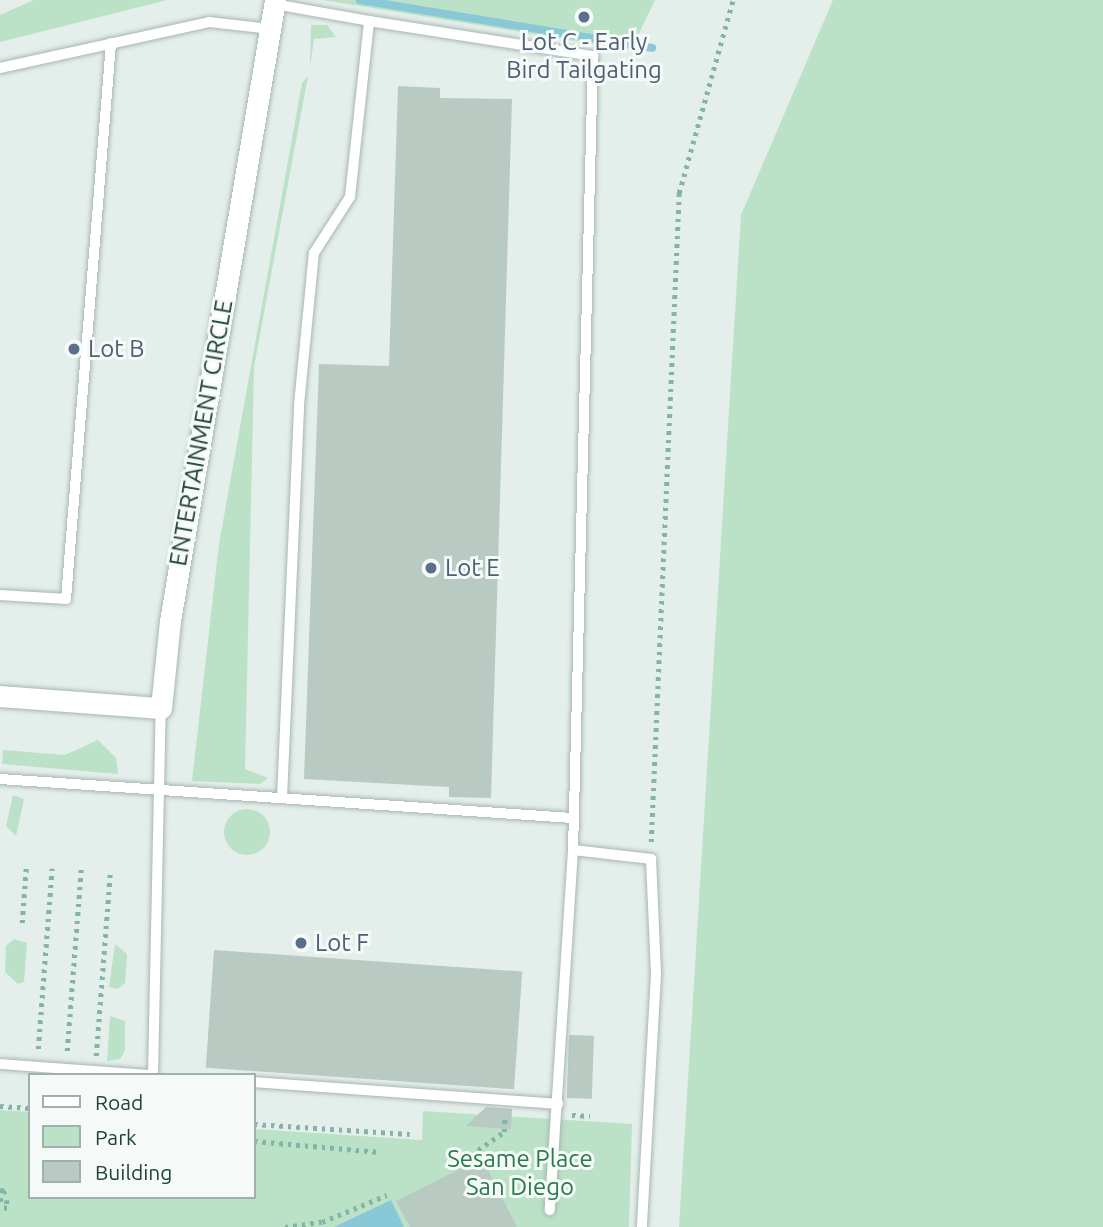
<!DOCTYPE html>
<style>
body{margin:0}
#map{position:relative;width:1103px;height:1227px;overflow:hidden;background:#e4eeea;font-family:Ubuntu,sans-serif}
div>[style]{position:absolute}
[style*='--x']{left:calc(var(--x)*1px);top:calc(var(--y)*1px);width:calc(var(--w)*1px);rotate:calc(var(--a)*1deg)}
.green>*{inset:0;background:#bbe1c7}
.round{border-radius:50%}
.water>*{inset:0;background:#88c8d7}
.stream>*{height:8px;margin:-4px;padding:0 4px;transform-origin:4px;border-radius:4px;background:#88c8d7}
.building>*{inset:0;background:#b9cac3;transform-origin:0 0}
.path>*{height:4.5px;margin-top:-2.25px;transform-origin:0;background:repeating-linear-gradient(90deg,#82b4a7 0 3.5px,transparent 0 8.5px)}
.roads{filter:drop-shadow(0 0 2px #a6b7b2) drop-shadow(0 0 2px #a6b7b2)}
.lane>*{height:10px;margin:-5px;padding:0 5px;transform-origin:5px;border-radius:5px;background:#fff}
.street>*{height:21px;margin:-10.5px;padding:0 10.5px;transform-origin:10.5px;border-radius:10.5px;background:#fff}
.dots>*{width:19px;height:19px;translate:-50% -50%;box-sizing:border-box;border:4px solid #f5faf8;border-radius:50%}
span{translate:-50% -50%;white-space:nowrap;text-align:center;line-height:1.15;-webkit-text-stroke:6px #f5faf8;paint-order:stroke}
.service-label{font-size:24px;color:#4e5e75}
.left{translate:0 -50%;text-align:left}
.street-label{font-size:24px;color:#21423a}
.park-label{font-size:24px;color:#287c4c}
.legend{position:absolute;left:28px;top:1073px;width:228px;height:126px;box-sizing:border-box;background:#f5faf8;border:2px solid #a0b0ac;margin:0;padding:9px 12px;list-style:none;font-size:21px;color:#21423a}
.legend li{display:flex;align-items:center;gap:14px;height:35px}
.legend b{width:35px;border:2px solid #a0b0ac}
</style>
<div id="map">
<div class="green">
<div style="clip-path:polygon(34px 0,167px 0,0 42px,0 15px)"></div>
<div style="clip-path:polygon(323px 0,655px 0,631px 50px)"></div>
<div style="clip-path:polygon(833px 0,1103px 0,1103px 1227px,679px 1227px,741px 215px)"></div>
<div style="clip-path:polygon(311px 25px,327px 25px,336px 37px,314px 39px,310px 67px)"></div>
<div style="clip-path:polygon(308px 76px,254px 367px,245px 769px,268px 778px,260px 784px,192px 781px,219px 544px,302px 83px)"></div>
<div style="clip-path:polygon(98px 740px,116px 758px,118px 774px,2px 764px,3px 750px,65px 755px)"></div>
<div style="clip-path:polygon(13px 795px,24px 799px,16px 836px,6px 826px)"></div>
<div class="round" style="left:224px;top:809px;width:46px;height:46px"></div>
<div style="clip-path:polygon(14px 939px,27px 943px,24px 982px,18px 984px,5px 972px,6px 946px)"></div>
<div style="clip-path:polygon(115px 944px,127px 954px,125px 983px,118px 989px,109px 987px)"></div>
<div style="clip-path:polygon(110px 1016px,125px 1021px,125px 1050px,120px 1059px,107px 1061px)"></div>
<div style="clip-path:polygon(0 1110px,30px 1112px,30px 1197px,254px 1197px,254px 1129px,422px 1140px,423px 1111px,632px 1124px,629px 1227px,0 1227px)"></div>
</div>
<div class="water">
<div style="clip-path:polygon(391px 1200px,404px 1227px,334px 1227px)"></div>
</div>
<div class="stream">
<div style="--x:360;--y:0;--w:296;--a:9.3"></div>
</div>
<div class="building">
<div style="clip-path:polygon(398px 86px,440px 88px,440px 98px,512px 99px,491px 798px,449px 797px,449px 787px,304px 779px,319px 364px,389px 366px)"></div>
<div style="left:214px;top:950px;width:309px;height:118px;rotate:4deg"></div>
<div style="left:569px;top:1035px;width:25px;height:63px;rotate:2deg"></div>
<div style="clip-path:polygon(486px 1107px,512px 1109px,511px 1129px,466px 1126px)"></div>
<div style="clip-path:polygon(482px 1158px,517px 1227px,410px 1227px,396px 1201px)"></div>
</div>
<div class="path">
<div style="--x:651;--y:842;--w:650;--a:-87.53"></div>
<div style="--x:679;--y:193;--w:200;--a:-74.4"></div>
<div style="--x:22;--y:923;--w:55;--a:-85.8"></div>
<div style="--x:38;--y:1049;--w:181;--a:-85.6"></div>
<div style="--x:67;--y:1051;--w:182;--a:-85.6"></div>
<div style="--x:96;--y:1056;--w:185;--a:-85.6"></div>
<div style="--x:0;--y:1106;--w:30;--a:4"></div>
<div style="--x:572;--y:1115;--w:18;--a:3"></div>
<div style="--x:254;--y:1124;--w:156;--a:3.7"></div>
<div style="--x:254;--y:1141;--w:126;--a:5"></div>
<div style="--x:478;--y:1150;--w:32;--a:-35"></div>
<div style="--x:504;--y:1132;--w:17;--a:-87"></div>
<div style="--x:0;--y:1190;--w:6;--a:9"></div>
<div style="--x:6;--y:1191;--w:7;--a:146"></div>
<div style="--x:0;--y:1200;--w:7;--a:0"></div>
<div style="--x:7;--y:1200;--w:8;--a:90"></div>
<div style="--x:7;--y:1208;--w:7;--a:180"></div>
<div style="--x:285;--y:1227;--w:37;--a:-8"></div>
<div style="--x:322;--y:1222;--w:70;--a:-22.6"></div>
</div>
<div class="roads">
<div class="lane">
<div style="--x:274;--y:4;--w:97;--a:10.1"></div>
<div style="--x:0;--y:68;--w:214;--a:-12.4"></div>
<div style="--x:209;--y:22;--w:61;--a:6.5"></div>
<div style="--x:0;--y:595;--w:66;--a:3.5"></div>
<div style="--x:66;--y:599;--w:558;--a:-85.37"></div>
<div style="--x:0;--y:779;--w:573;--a:3.9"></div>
<div style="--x:282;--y:798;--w:393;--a:-87.5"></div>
<div style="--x:299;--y:405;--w:153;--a:-84.4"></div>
<div style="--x:314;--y:253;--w:67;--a:-57.3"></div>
<div style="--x:350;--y:197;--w:177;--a:-83.8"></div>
<div style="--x:369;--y:21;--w:227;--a:8.9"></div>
<div style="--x:593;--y:56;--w:794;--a:91.44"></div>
<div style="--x:573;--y:850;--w:361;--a:93.7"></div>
<div style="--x:573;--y:850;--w:79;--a:6.6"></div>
<div style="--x:651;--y:859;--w:115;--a:87.5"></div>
<div style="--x:656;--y:974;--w:253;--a:93.2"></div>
<div style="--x:0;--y:1064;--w:151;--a:4.2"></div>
<div style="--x:153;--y:1075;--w:367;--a:-88.8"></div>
<div style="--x:254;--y:1082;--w:305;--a:4.1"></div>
</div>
<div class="street">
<div style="--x:0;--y:696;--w:161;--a:4.3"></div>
<div style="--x:161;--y:708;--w:87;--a:-84.1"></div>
<div style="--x:170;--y:621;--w:630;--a:-80.4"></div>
</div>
</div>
<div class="dots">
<div style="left:584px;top:17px;background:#5c6f8a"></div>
<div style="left:74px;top:349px;background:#5c6f8a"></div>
<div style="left:431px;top:568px;background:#5c6f8a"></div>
<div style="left:301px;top:943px;background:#5c6f8a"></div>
</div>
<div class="service-label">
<span style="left:584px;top:56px">Lot C - Early<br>Bird Tailgating</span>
<span class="left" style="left:88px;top:349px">Lot B</span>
<span class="left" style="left:445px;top:568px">Lot E</span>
<span class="left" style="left:315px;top:943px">Lot F</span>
</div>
<div class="street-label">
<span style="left:201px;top:433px;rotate:-80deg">ENTERTAINMENT CIRCLE</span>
</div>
<div class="park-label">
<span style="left:520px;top:1173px">Sesame Place<br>San Diego</span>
</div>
<ul class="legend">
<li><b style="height:9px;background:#fff"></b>Road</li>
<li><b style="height:19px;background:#bbe1c7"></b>Park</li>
<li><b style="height:19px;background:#b9cac3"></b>Building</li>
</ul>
</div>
